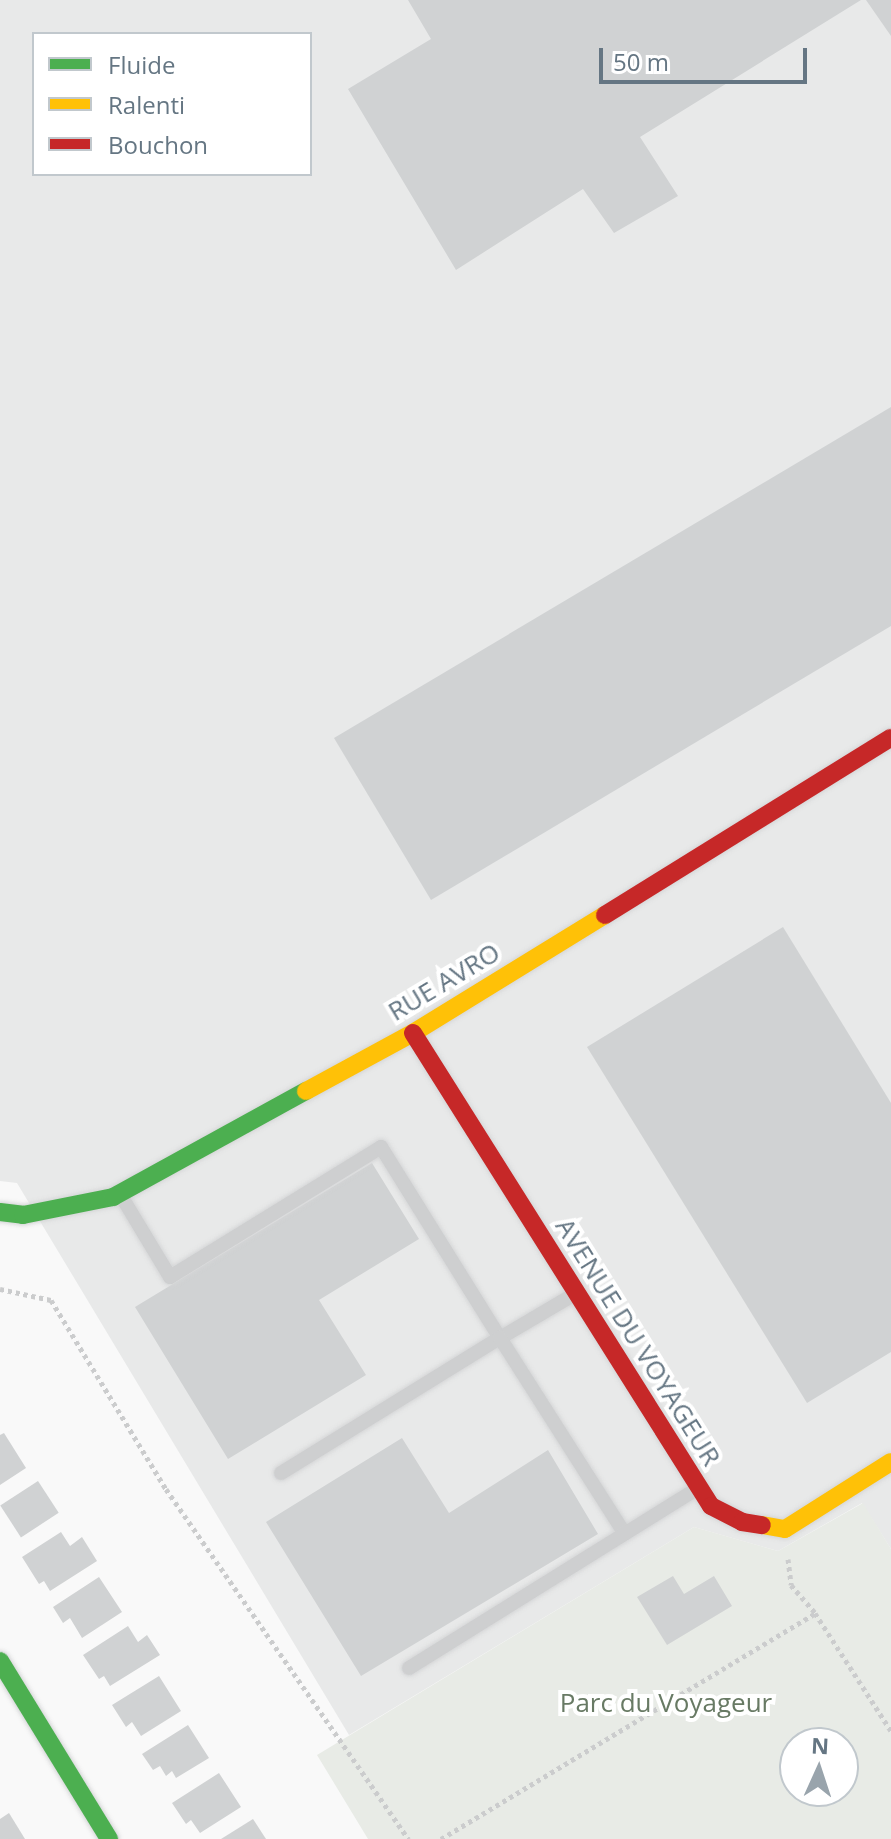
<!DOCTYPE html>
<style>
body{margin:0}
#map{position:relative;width:891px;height:1839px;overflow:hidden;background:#f9f9f9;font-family:"Open Sans",sans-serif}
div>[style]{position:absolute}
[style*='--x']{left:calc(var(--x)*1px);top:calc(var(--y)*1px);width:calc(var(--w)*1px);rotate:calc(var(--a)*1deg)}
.built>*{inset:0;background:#e8e9e9}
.green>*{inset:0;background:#e8ebe6}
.building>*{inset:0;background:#d0d2d3;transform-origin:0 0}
.path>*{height:5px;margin-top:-2.5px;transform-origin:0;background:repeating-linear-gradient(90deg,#cbcccd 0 4px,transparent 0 8px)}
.roads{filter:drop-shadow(0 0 2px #d5d6d7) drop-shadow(0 0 2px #d5d6d7)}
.lane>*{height:14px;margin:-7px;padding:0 7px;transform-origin:7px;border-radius:7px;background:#cecfd0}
.fast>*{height:18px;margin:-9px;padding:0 9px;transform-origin:9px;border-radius:9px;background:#4caf50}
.slow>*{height:18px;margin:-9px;padding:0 9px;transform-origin:9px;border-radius:9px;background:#ffc107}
.jam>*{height:18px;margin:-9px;padding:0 9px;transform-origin:9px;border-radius:9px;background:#c62828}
span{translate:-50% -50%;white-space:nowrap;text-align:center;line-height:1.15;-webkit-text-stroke:8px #fff;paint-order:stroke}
.street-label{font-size:26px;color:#657683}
.park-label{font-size:26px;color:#687a64}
.legend{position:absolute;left:32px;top:32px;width:280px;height:144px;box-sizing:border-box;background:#fff;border:2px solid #c1c8cd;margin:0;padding:10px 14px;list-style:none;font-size:24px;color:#657683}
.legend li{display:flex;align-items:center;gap:16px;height:40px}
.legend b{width:40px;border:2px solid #c1c8cd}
.north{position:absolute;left:779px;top:1727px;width:80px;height:80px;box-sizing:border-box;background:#fff;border:2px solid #c1c8cd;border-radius:50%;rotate:3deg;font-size:22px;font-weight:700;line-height:32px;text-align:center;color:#657683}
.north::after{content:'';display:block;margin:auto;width:28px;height:36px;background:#99a4ac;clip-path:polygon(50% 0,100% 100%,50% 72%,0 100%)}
.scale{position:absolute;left:599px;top:48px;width:208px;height:36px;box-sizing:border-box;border:4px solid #657683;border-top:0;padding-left:10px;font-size:24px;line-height:28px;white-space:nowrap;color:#657683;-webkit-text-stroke:6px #fff;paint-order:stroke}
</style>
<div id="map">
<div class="built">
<div style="clip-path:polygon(evenodd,0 0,891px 0,891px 1549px,862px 1503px,778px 1551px,694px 1527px,349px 1735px,17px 1183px,0 1181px,0 0,34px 34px,310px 34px,310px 174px,34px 174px,34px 34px)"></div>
</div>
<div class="green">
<div style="clip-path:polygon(evenodd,863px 1503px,891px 1549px,891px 1839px,368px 1839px,317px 1755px,694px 1527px,778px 1551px,863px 1503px,795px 1743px,843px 1743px,843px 1791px,795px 1791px,795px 1743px)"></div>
</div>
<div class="building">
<div style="clip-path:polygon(408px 0,861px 0,640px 137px,678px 196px,614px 233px,583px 189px,456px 270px,348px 89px,431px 39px)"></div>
<div style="clip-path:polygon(866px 0,891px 0,891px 36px)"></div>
<div style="clip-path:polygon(891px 407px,891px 626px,431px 900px,334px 738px)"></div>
<div style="clip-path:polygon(783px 927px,891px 1103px,891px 1352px,807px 1403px,587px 1047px)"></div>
<div style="clip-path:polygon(372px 1163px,419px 1239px,319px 1300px,366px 1375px,228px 1459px,135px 1307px)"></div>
<div style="clip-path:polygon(4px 1433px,26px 1468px,0 1485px,0 1435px)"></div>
<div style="clip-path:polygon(402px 1438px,449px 1513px,548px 1450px,598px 1534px,361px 1676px,266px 1522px)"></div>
<div style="left:38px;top:1481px;width:38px;height:45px;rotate:57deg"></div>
<div style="clip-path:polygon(61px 1532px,70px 1546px,82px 1537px,97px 1561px,50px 1591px,44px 1581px,39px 1584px,22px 1557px)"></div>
<div style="clip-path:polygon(673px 1576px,684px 1594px,714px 1576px,732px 1606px,667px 1645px,637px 1597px)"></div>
<div style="clip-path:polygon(99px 1577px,122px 1612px,82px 1638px,70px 1618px,63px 1623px,53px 1607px)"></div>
<div style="clip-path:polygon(128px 1626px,138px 1642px,147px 1635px,160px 1655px,110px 1686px,104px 1676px,99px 1679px,83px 1655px)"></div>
<div style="clip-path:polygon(159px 1676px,181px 1711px,141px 1736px,132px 1722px,126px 1727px,112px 1705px)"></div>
<div style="clip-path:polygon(188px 1725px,209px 1758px,176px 1778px,172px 1771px,166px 1776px,160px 1766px,153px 1770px,142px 1754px)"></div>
<div style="clip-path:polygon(219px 1773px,241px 1807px,200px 1833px,191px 1820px,186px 1824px,172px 1803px)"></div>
<div style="clip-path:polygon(9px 1813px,25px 1839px,0 1839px,0 1819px)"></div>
<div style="clip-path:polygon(253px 1819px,266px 1839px,221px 1839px)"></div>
</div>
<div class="path">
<div style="--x:0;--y:1289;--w:52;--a:12.2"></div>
<div style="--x:51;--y:1300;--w:221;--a:58.7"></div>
<div style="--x:166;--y:1489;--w:426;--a:55.3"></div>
<div style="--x:788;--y:1559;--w:26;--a:83"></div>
<div style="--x:791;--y:1585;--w:37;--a:49"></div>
<div style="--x:441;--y:1839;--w:437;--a:-31.1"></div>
<div style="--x:815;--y:1613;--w:140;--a:57.2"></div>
</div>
<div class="roads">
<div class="lane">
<div style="--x:120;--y:1194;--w:97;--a:58.9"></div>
<div style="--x:170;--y:1277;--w:248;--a:-31.6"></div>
<div style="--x:381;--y:1147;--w:225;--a:58.1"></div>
<div style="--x:500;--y:1338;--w:85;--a:-30.5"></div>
<div style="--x:281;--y:1473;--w:257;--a:-31.7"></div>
<div style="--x:500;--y:1338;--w:232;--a:57.5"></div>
<div style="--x:409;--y:1668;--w:340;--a:-31.9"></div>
</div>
<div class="fast">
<div style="--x:0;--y:1212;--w:23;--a:7"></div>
<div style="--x:23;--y:1215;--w:92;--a:-11.3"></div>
<div style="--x:113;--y:1197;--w:220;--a:-28.8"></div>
<div style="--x:0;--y:1661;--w:209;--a:58.5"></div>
</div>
<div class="slow">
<div style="--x:306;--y:1091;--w:122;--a:-28.5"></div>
<div style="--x:413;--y:1033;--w:225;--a:-31.6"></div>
<div style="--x:762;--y:1525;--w:23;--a:10"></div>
<div style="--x:785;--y:1529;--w:125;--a:-32.3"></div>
</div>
<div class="jam">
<div style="--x:605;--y:915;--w:336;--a:-31.8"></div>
<div style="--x:413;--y:1033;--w:559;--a:57.79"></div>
<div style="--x:711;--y:1506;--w:35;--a:27"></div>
<div style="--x:742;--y:1522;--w:20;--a:9"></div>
</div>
</div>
<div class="street-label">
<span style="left:444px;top:982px;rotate:-31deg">RUE AVRO</span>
<span style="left:638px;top:1342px;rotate:58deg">AVENUE DU VOYAGEUR</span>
</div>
<div class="park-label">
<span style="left:666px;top:1703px">Parc du Voyageur</span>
</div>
<ul class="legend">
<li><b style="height:10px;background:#4caf50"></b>Fluide</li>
<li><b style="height:10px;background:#ffc107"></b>Ralenti</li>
<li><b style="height:10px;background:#c62828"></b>Bouchon</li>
</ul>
<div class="north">N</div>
<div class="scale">50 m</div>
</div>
